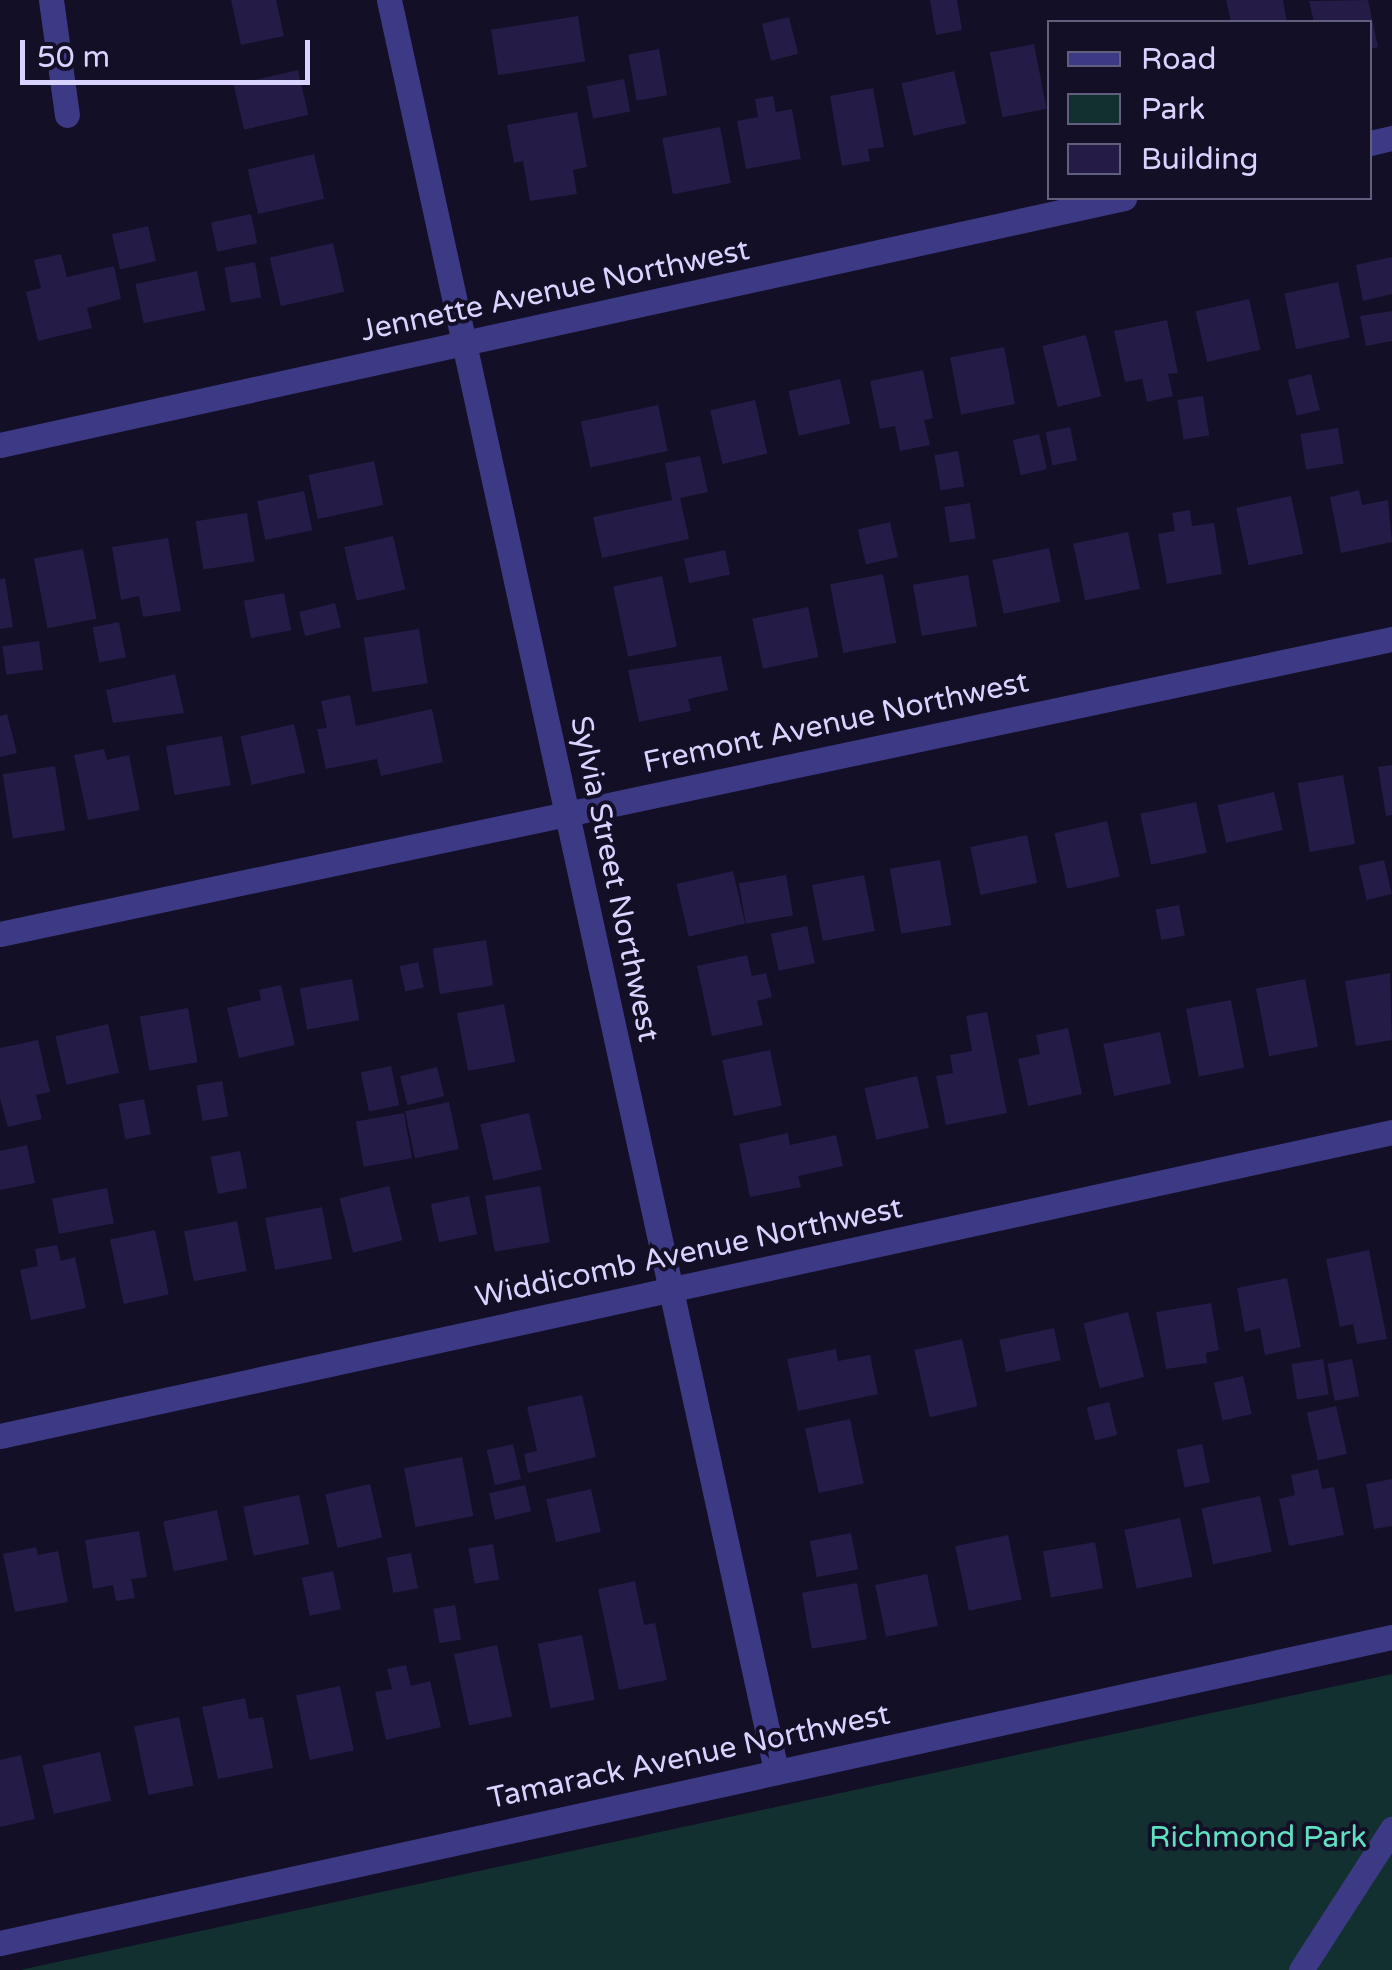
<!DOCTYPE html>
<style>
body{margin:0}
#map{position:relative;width:1392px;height:1970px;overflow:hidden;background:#130f26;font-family:"Varela Round",sans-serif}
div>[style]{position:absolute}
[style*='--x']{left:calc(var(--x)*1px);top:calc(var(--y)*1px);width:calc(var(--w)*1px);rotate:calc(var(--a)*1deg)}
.green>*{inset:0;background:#12302f}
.building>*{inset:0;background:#241b47;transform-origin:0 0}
.minor>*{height:25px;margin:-12.5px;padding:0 12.5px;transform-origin:12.5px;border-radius:12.5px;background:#3d3a85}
span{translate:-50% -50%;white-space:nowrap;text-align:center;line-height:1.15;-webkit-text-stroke:8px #130f26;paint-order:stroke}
.street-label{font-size:30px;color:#d9d4ff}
.park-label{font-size:30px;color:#5fe0c0}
.legend{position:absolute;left:1047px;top:20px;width:325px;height:180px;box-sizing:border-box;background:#130f26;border:2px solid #625e7d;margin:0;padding:12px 18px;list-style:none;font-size:30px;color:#d9d4ff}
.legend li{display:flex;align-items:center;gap:20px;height:50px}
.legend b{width:50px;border:2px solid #625e7d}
.scale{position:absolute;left:20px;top:40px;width:290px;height:45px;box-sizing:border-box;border:5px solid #d9d4ff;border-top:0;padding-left:12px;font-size:30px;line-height:35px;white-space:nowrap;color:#d9d4ff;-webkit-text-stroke:8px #130f26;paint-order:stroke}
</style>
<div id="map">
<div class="green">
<div style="clip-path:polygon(1392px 1674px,1392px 1970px,20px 1970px)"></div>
</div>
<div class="building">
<div style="clip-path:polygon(231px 0,276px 0,284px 36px,241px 45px)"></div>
<div style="clip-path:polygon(930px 0,957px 0,962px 30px,936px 35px)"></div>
<div style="clip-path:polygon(1226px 0,1283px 0,1287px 22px,1231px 22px)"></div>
<div style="clip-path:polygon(1368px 0,1378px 47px,1370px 49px,1370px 22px,1314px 22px,1309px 1px)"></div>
<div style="left:578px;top:16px;width:46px;height:88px;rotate:81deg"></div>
<div style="left:789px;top:17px;width:38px;height:28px;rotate:76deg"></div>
<div style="left:1034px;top:44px;width:66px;height:45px;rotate:79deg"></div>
<div style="left:659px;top:49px;width:47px;height:31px;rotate:80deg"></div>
<div style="left:298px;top:70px;width:46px;height:66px;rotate:77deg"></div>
<div style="left:954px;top:71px;width:54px;height:54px;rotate:77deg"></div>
<div style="left:624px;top:79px;width:33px;height:38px;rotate:79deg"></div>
<div style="clip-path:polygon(873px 88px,884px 147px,868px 149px,870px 161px,842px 166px,830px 96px)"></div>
<div style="clip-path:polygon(773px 96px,776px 112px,792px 109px,801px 159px,746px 169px,737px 121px,758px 117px,755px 99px)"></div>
<div style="clip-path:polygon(577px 112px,587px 167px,573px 170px,577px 194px,530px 201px,523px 161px,514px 163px,507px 125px)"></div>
<div style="left:720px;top:127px;width:57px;height:59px;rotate:79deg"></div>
<div style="left:314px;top:154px;width:46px;height:68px;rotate:77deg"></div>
<div style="left:251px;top:214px;width:30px;height:41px;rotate:78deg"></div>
<div style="left:148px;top:226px;width:36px;height:37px;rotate:77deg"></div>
<div style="left:333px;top:243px;width:50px;height:65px;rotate:77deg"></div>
<div style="clip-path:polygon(61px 254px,67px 277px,114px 266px,121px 299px,87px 308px,92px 328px,38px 341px,26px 292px,41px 288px,34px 260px)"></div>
<div style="clip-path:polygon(1392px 257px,1392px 294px,1363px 301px,1356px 265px)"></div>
<div style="left:255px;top:262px;width:36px;height:31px;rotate:80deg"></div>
<div style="left:197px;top:271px;width:40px;height:63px;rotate:78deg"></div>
<div style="left:1338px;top:282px;width:57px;height:55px;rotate:78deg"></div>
<div style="left:1249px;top:299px;width:52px;height:55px;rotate:77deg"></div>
<div style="clip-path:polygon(1392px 311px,1392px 341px,1366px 346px,1360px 316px)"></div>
<div style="clip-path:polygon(1167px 320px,1178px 373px,1168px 374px,1173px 396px,1147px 402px,1142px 379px,1125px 382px,1114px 331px)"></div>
<div style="left:1086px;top:335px;width:63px;height:45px;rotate:76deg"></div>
<div style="left:1004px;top:347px;width:58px;height:55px;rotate:79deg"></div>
<div style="clip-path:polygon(923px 370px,933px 418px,924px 420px,930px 445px,900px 451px,895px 426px,880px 429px,870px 381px)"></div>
<div style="left:1311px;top:374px;width:37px;height:24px;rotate:76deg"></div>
<div style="left:840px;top:379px;width:46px;height:53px;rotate:77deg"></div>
<div style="left:1203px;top:396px;width:40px;height:26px;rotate:81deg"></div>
<div style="left:755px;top:400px;width:55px;height:46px;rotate:77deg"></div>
<div style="left:658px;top:405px;width:47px;height:79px;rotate:78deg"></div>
<div style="left:1070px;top:427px;width:34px;height:25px;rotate:78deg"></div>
<div style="left:1338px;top:428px;width:36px;height:38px;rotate:81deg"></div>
<div style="left:1039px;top:434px;width:36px;height:27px;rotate:77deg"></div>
<div style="left:958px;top:451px;width:36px;height:24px;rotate:80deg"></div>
<div style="clip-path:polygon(700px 456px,708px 492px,680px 498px,689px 539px,602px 558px,593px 517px,672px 500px,665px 463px)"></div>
<div style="left:374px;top:461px;width:45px;height:67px;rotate:78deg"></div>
<div style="clip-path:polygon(1359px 490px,1362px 505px,1388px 500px,1392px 542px,1341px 553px,1330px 497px)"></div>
<div style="left:304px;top:491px;width:40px;height:48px;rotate:78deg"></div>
<div style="left:1291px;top:496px;width:59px;height:56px;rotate:78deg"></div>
<div style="left:970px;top:503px;width:36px;height:26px;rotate:81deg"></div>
<div style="clip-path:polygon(1190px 510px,1192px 526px,1214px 523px,1222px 574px,1167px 584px,1158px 534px,1175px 531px,1172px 513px)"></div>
<div style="left:247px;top:513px;width:49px;height:52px;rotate:81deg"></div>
<div style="left:890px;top:522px;width:36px;height:33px;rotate:77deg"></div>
<div style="left:1128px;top:532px;width:58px;height:56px;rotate:78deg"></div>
<div style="left:393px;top:536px;width:55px;height:50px;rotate:77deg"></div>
<div style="clip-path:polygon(168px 538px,181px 611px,143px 617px,139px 596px,121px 600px,112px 547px)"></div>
<div style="left:1049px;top:548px;width:55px;height:58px;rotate:78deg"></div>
<div style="left:83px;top:549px;width:71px;height:50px;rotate:79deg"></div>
<div style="left:725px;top:550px;width:25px;height:42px;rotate:78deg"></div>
<div style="left:883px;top:574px;width:70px;height:54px;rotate:79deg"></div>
<div style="left:968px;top:575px;width:52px;height:56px;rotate:80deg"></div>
<div style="left:662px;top:576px;width:72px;height:50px;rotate:78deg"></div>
<div style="clip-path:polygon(5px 578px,13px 627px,0 629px,0 579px)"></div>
<div style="left:284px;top:593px;width:38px;height:41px;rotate:79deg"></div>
<div style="left:335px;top:603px;width:25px;height:37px;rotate:76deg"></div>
<div style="left:808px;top:607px;width:51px;height:57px;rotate:78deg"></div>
<div style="left:119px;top:622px;width:36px;height:27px;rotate:79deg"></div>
<div style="left:419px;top:629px;width:55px;height:56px;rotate:81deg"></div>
<div style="left:39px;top:641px;width:29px;height:37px;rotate:82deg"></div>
<div style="clip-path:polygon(721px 656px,728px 690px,688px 699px,691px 711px,639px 722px,628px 670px)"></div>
<div style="clip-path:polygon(175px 674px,184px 713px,113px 723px,106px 690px)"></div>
<div style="clip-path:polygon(350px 695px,356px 726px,432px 709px,443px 762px,381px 776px,377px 759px,326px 769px,317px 729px,327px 728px,321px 701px)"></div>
<div style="clip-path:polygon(7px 714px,17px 753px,0 757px,0 716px)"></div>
<div style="left:294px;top:724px;width:50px;height:55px;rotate:77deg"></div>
<div style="left:222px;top:736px;width:50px;height:57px;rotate:80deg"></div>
<div style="clip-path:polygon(104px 749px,107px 760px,129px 755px,140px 810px,88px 820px,74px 755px)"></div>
<div style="clip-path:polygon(1392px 765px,1392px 815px,1386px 816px,1378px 767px)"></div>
<div style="left:55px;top:766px;width:65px;height:53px;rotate:81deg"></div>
<div style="left:1343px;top:775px;width:70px;height:46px;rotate:80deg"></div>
<div style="left:1274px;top:792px;width:39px;height:58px;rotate:77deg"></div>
<div style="left:1196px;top:802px;width:52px;height:57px;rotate:78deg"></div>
<div style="left:1107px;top:821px;width:57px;height:54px;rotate:77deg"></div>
<div style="left:1027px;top:835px;width:49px;height:58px;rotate:78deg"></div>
<div style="left:940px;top:860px;width:66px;height:51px;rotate:80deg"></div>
<div style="left:1384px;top:860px;width:35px;height:26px;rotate:77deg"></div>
<div style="left:733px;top:871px;width:54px;height:58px;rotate:77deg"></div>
<div style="left:786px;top:875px;width:41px;height:48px;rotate:80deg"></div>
<div style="left:864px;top:875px;width:57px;height:53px;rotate:79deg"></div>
<div style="left:1179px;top:905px;width:31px;height:24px;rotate:79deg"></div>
<div style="left:807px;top:926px;width:38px;height:37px;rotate:78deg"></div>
<div style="left:486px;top:940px;width:46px;height:54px;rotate:81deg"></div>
<div style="clip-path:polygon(747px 955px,752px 976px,766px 973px,772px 997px,757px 1001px,763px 1025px,712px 1036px,697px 966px)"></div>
<div style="left:418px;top:962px;width:26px;height:19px;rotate:77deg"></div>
<div style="clip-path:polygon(1390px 973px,1392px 1040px,1356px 1046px,1345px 981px)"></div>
<div style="left:352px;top:979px;width:42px;height:53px;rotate:80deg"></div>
<div style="left:1305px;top:979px;width:69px;height:50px;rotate:79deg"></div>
<div style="clip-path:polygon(281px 985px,295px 1045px,239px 1058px,227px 1008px,261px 1000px,259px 990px)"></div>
<div style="left:1231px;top:1000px;width:69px;height:46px;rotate:79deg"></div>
<div style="left:504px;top:1004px;width:59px;height:48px;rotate:79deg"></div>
<div style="left:188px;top:1008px;width:55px;height:49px;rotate:80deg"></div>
<div style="clip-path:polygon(987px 1012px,1007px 1113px,946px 1125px,936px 1076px,953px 1073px,950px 1055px,972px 1051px,966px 1016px)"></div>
<div style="left:108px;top:1024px;width:50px;height:54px;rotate:77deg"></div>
<div style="clip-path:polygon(1068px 1028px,1082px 1094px,1028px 1106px,1018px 1059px,1040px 1054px,1036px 1035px)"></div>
<div style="left:1160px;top:1032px;width:53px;height:58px;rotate:78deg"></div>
<div style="clip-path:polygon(38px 1040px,50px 1092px,36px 1095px,42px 1119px,8px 1127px,0 1099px,0 1048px)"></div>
<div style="left:770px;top:1050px;width:57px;height:49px;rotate:78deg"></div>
<div style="left:391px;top:1066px;width:40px;height:31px;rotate:78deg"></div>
<div style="left:437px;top:1067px;width:30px;height:38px;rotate:76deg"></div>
<div style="left:917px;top:1076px;width:53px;height:54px;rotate:77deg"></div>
<div style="left:222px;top:1081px;width:36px;height:26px;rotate:80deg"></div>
<div style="left:144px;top:1099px;width:36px;height:26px;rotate:79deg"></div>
<div style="left:449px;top:1102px;width:48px;height:45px;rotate:78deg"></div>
<div style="left:404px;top:1113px;width:46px;height:49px;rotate:80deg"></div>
<div style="left:529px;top:1113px;width:58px;height:50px;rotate:77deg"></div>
<div style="clip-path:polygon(788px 1133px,790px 1145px,836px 1135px,843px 1166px,798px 1176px,801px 1187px,750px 1197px,739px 1144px)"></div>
<div style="clip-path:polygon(27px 1145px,35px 1183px,0 1190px,0 1151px)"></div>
<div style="left:240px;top:1151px;width:38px;height:30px;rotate:79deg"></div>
<div style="left:389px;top:1186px;width:56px;height:51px;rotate:76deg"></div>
<div style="left:540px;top:1186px;width:57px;height:56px;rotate:80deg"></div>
<div style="left:107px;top:1188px;width:36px;height:56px;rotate:79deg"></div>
<div style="left:469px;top:1196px;width:39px;height:39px;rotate:78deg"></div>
<div style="left:322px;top:1207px;width:53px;height:58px;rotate:79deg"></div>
<div style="left:237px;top:1221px;width:51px;height:54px;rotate:79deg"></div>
<div style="left:155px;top:1230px;width:66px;height:46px;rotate:78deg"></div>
<div style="clip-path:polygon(57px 1245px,61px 1261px,75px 1257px,86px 1308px,31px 1320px,20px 1270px,38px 1266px,35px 1249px)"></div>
<div style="clip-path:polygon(1369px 1250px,1387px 1339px,1357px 1344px,1353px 1324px,1340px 1327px,1326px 1259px)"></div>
<div style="clip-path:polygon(1287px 1278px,1301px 1347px,1265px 1355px,1260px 1328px,1245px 1332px,1237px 1288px)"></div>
<div style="clip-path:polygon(1211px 1303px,1219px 1350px,1206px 1353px,1207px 1363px,1166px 1369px,1156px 1312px)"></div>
<div style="left:1128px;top:1312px;width:67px;height:46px;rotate:76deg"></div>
<div style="left:1054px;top:1328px;width:33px;height:56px;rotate:78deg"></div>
<div style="left:962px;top:1339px;width:69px;height:49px;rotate:77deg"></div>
<div style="clip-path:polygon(836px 1349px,838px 1361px,870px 1355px,878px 1394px,798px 1411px,787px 1359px)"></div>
<div style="left:1323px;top:1359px;width:36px;height:32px;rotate:81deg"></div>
<div style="left:1352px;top:1359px;width:38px;height:25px;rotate:79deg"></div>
<div style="left:1243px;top:1376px;width:39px;height:30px;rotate:77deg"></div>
<div style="clip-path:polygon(582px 1395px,596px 1457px,528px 1473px,524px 1454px,537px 1451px,527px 1407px)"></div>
<div style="left:1109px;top:1402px;width:34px;height:23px;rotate:76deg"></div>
<div style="left:1336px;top:1406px;width:49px;height:30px;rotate:77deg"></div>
<div style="left:850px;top:1419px;width:66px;height:46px;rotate:78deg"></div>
<div style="left:513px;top:1444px;width:36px;height:27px;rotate:77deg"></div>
<div style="left:1202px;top:1444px;width:39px;height:26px;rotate:78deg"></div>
<div style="left:462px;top:1457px;width:60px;height:59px;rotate:79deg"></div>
<div style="clip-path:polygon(1318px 1469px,1322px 1489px,1334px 1487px,1344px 1535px,1289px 1546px,1279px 1499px,1295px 1495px,1291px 1475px)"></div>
<div style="clip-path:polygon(1392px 1479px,1392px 1526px,1374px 1529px,1366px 1484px)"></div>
<div style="left:370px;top:1484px;width:55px;height:46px;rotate:77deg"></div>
<div style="left:525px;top:1485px;width:27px;height:37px;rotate:77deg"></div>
<div style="left:591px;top:1489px;width:44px;height:46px;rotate:77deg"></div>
<div style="left:299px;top:1495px;width:50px;height:57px;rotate:78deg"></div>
<div style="left:1260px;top:1496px;width:57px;height:60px;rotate:78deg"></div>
<div style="left:217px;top:1510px;width:51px;height:55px;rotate:78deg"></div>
<div style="left:1180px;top:1518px;width:60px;height:57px;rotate:78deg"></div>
<div style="clip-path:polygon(139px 1531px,147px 1577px,131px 1579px,135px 1598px,116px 1601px,113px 1585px,93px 1589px,85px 1540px)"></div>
<div style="left:851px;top:1533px;width:37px;height:42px;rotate:79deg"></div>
<div style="left:1008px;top:1535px;width:66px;height:54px;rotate:78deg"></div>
<div style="left:1095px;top:1542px;width:47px;height:53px;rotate:80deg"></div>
<div style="left:493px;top:1544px;width:36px;height:25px;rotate:80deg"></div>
<div style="clip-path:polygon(36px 1547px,38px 1555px,58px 1551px,68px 1602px,15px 1612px,3px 1554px)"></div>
<div style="left:411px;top:1553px;width:36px;height:25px;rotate:79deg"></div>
<div style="left:333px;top:1571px;width:39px;height:32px;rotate:78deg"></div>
<div style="left:927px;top:1574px;width:53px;height:53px;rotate:78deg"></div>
<div style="clip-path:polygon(635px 1581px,644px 1625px,655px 1623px,667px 1680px,619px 1690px,598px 1589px)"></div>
<div style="left:857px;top:1583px;width:57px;height:56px;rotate:80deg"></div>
<div style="left:455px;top:1605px;width:35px;height:22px;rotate:80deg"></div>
<div style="left:582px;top:1635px;width:66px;height:45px;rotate:79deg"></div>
<div style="left:497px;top:1645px;width:73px;height:44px;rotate:78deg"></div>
<div style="clip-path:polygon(406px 1665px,411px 1686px,430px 1681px,441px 1727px,386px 1740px,375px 1692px,392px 1689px,387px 1669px)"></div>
<div style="left:340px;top:1686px;width:66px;height:45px;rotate:78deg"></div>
<div style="clip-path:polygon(245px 1698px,249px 1719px,263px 1717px,273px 1768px,218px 1779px,202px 1707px)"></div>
<div style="left:179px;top:1717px;width:70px;height:46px;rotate:78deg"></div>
<div style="left:100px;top:1752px;width:50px;height:59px;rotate:77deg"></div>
<div style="clip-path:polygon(21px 1755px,35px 1819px,0 1827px,0 1760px)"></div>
</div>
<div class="minor">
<div style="--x:51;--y:0;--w:116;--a:82.1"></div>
<div style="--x:389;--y:0;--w:1813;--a:77.67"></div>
<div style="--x:1370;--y:143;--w:23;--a:-13"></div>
<div style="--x:0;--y:445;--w:1151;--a:-12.39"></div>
<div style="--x:0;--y:934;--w:1423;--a:-11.97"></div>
<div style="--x:0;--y:1436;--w:1425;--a:-12.32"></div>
<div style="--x:0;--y:1943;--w:1425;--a:-12.4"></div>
<div style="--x:1301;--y:1970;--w:168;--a:-57.2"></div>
</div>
<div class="street-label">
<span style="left:555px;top:291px;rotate:-12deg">Jennette Avenue Northwest</span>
<span style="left:836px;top:723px;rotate:-12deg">Fremont Avenue Northwest</span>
<span style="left:614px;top:879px;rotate:78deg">Sylvia Street Northwest</span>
<span style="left:689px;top:1253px;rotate:-12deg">Widdicomb Avenue Northwest</span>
<span style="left:689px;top:1757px;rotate:-12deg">Tamarack Avenue Northwest</span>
</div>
<div class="park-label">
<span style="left:1258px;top:1838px">Richmond Park</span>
</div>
<ul class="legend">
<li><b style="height:12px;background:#3d3a85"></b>Road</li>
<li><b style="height:28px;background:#12302f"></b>Park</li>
<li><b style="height:28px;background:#241b47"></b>Building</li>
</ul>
<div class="scale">50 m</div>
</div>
